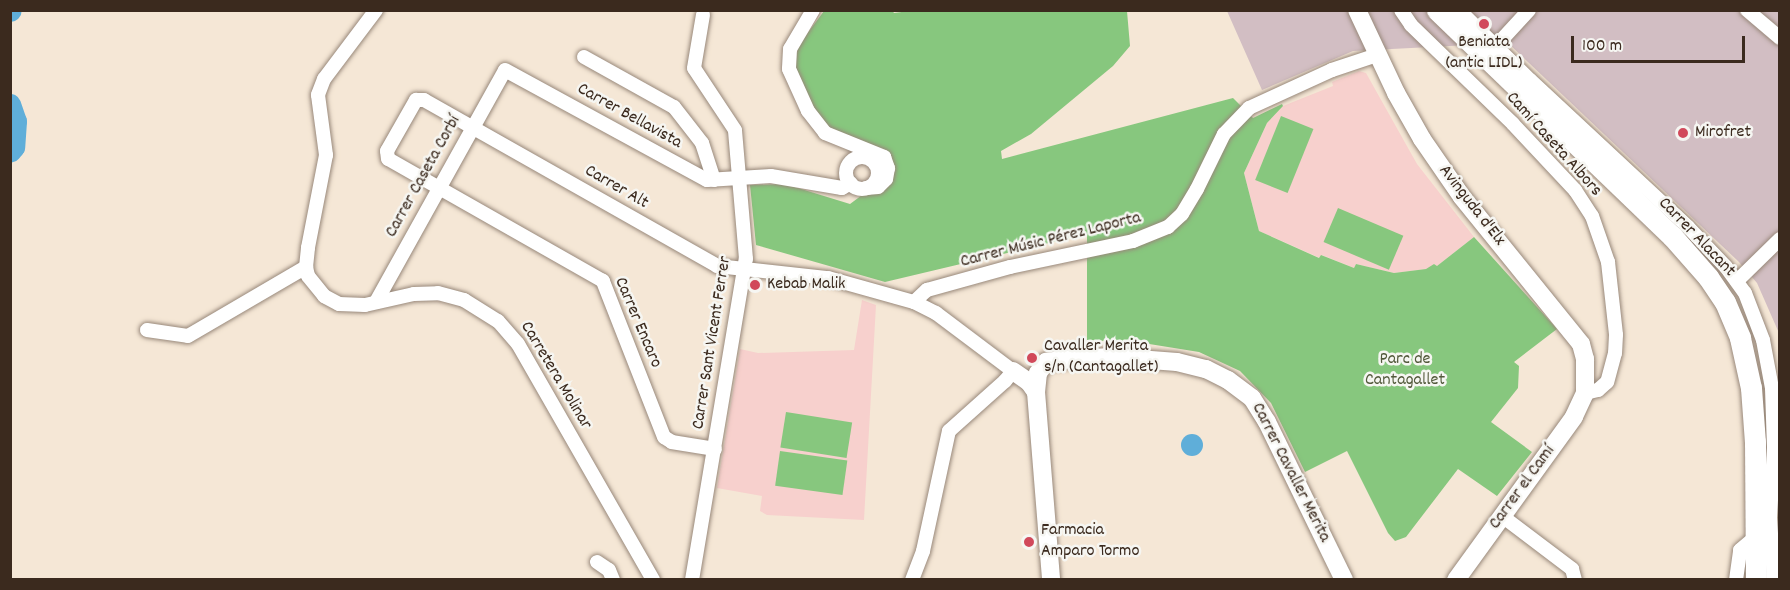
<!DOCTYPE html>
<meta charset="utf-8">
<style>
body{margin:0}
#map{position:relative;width:1790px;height:590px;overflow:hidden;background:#f5e7d6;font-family:Dekko,sans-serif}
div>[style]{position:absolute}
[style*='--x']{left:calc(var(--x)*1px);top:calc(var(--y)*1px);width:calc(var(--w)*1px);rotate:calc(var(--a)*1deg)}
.built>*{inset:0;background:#f7d0cd}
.industrial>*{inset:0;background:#d2bec3}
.green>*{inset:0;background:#87c77e;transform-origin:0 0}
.water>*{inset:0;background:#5faed9}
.round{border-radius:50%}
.river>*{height:21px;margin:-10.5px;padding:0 10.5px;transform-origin:10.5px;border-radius:10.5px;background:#5faed9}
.roads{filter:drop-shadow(0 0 2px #98887a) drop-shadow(0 0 2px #98887a)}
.street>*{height:14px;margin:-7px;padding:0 7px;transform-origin:7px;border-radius:7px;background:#fff}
.street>.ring{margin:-7px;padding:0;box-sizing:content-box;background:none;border:14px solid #fff;border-radius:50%}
.secondary>*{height:18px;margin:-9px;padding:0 9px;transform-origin:9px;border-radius:9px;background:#fff}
.primary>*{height:21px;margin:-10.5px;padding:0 10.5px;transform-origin:10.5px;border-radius:10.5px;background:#fff}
.dots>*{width:16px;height:16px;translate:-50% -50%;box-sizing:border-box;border:3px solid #f6f6f2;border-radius:50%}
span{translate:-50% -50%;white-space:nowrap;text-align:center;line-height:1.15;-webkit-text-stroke:5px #f6f6f2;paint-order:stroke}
.poi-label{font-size:18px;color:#3b2a1e}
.left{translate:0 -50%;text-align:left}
.street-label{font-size:18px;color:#3b2a1e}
.park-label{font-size:18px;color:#52593b}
.frame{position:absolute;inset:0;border:12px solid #3b2a1e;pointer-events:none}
.scale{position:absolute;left:1571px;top:36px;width:174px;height:27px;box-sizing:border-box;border:3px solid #3b2a1e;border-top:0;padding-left:8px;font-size:18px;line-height:21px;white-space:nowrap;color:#3b2a1e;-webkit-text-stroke:4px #f6f6f2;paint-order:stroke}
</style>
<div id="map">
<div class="built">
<div style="clip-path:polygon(1359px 71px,1366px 73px,1417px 164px,1474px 237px,1437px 266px,1434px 264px,1427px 269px,1394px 273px,1356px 264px,1354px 268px,1322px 255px,1320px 258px,1259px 231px,1244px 173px,1267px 123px,1283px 106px,1333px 86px,1332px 82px)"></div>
<div style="clip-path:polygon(862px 300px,876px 305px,864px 520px,767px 515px,760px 511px,762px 496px,717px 488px,740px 349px,758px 353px,854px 350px)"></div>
</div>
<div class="industrial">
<div style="clip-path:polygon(1764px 10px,1779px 12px,1779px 333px,1757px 283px,1739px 262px,1508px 43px,1353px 51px,1262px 90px,1227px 11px)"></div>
</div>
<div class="green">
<div style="clip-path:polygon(892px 10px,894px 13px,917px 10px,1127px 11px,1130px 46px,1113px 66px,1031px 134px,1001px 151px,1002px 159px,1233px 98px,1253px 118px,1282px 104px,1283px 106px,1267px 123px,1244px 173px,1259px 231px,1319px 258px,1321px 255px,1354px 268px,1356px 264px,1394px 273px,1426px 269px,1434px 264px,1437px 266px,1474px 237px,1557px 329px,1514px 362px,1519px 366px,1518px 388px,1491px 422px,1532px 452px,1497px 496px,1458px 469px,1406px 537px,1395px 541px,1388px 533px,1347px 451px,1305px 472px,1271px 403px,1240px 371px,1199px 352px,1143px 343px,1087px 340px,1087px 234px,885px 282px,756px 245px,750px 185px,785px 184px,850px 204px,881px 181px,884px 171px,878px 159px,821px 127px,794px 75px,798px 46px,824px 11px)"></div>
<div style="left:1281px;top:116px;width:35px;height:69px;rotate:22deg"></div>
<div style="left:1338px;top:208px;width:71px;height:37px;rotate:23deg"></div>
<div style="left:786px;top:412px;width:67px;height:36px;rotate:9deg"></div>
<div style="left:780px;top:451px;width:68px;height:35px;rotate:8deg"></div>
</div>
<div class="water">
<div class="round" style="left:1181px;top:434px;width:22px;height:22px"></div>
</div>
<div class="river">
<div style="--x:10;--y:11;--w:1;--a:-45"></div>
<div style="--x:10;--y:104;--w:18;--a:71"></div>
<div style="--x:16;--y:121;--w:26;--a:94"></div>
<div style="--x:14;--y:147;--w:6;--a:129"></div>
</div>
<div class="roads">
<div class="street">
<div style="--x:376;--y:10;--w:86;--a:127"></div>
<div style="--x:324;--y:79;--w:17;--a:111"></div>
<div style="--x:318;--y:95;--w:61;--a:82.4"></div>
<div style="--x:326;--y:155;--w:95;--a:101"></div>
<div style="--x:308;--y:248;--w:19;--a:96"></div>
<div style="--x:306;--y:267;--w:9;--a:77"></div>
<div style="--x:308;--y:276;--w:26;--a:51"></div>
<div style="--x:324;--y:296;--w:17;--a:28"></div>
<div style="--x:339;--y:304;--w:26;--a:2"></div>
<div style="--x:365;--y:305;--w:50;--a:-12.7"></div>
<div style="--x:414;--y:294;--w:24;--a:-2"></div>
<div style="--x:438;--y:293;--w:27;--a:15"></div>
<div style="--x:464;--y:300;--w:40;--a:32"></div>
<div style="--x:498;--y:321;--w:30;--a:49"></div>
<div style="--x:518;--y:344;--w:272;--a:60.2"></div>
<div style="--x:813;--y:10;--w:45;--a:120.5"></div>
<div style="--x:790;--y:49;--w:20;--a:93"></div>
<div style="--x:789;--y:69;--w:46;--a:65.7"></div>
<div style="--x:808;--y:111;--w:28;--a:52"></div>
<div style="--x:825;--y:133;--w:64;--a:22.1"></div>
<div style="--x:884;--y:157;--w:12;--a:70"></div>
<div style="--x:888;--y:168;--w:11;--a:100"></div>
<div style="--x:886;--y:179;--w:11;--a:135"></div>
<div style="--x:878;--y:187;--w:12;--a:175"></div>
<div style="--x:1401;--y:10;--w:18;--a:56"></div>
<div style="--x:1411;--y:25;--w:142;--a:44.1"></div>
<div style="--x:1513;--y:124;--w:91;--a:46.8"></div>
<div style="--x:1575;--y:190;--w:31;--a:57"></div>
<div style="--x:1592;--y:216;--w:49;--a:70.8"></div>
<div style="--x:1608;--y:262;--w:73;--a:83.7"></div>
<div style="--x:1616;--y:335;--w:18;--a:93"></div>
<div style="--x:1615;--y:353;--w:30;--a:105"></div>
<div style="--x:1607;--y:382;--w:12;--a:138"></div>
<div style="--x:1598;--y:390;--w:13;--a:167"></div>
<div style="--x:1459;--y:10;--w:100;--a:44.6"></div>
<div style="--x:1530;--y:80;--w:216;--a:42.9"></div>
<div style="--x:1688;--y:227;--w:55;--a:46.5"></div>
<div style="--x:1726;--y:267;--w:32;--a:54"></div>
<div style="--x:1745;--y:293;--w:50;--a:69"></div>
<div style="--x:1763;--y:340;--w:49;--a:79.4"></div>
<div style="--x:1772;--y:388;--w:60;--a:88.1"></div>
<div style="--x:1774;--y:448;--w:70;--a:93.3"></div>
<div style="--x:1770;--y:518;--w:62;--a:86.3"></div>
<div style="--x:1747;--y:10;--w:43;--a:40.3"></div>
<div style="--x:1495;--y:47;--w:50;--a:-47.4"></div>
<div style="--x:584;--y:57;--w:103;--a:29.1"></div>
<div style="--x:674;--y:107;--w:46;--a:52.1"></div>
<div style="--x:702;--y:143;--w:39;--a:72"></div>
<div class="ring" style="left:846px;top:157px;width:18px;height:18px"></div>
<div style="--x:1737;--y:281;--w:60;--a:-44.3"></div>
<div style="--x:376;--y:302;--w:265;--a:-60.9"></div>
<div style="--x:505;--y:70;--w:230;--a:28.6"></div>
<div style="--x:707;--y:180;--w:64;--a:-3.6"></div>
<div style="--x:771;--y:176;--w:72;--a:9.6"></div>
<div style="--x:842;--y:188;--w:10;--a:-29"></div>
<div style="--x:914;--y:302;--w:18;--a:-43"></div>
<div style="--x:927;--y:290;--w:86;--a:-15.5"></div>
<div style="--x:1010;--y:267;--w:126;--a:-11.9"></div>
<div style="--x:1133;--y:241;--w:38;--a:-22"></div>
<div style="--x:1168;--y:227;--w:19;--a:-43"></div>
<div style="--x:1182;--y:214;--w:29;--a:-59"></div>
<div style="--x:1197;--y:189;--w:61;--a:-63.9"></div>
<div style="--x:1224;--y:134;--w:36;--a:-46"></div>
<div style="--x:1249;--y:108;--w:91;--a:-24.6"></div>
<div style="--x:1332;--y:70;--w:47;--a:-18.4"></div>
<div style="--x:147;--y:330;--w:41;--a:8.3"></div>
<div style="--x:188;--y:336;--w:137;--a:-30.3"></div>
<div style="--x:715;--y:449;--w:44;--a:-170.8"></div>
<div style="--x:672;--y:442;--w:9;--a:-148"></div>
<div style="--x:664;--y:437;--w:168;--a:-111.4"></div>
<div style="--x:603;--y:281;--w:247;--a:-150.4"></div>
<div style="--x:388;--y:159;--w:8;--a:-97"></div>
<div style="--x:387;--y:151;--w:59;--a:-60.4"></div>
<div style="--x:416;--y:100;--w:8;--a:0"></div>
<div style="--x:424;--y:100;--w:337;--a:29.5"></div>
<div style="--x:717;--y:266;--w:112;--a:6.2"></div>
<div style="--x:828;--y:278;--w:89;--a:15.6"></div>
<div style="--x:914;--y:302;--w:25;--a:27"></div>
<div style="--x:936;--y:313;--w:96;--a:37"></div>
<div style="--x:1502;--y:516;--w:88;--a:37.1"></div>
<div style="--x:1572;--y:569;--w:11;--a:75"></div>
<div style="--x:597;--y:562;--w:14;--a:34"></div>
<div style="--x:609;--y:570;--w:11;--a:68"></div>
<div style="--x:692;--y:580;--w:326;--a:-80.5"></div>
<div style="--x:746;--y:259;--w:129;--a:-94.9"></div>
<div style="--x:735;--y:130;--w:74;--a:-123.5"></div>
<div style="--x:694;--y:68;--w:54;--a:-80.4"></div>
<div style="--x:912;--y:580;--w:31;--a:-69"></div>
<div style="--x:923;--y:551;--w:123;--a:-77.8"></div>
<div style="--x:949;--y:431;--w:75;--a:-41.8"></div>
<div style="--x:1005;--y:381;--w:13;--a:-51"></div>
<div style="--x:1736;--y:580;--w:30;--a:-82"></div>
<div style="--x:1740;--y:550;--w:17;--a:-40"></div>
</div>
<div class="secondary">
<div style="--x:1357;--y:10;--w:92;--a:64.8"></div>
<div style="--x:1396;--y:93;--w:53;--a:60.5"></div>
<div style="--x:1422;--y:139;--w:70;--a:55.4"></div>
<div style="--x:1462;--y:197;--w:189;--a:51"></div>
<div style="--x:1581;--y:344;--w:16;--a:75"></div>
<div style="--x:1585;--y:359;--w:34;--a:90"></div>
<div style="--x:1585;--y:393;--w:26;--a:115"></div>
<div style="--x:1574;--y:417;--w:201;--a:125.9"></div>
<div style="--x:1013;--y:371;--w:19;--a:35"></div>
<div style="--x:1029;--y:382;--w:12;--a:55"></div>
<div style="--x:1036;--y:392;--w:189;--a:85.4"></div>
<div style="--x:1036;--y:392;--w:19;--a:-84"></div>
<div style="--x:1038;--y:373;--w:14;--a:-54"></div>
<div style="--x:1046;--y:362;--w:25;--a:-7"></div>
<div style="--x:1071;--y:359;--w:41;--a:-2.8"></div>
<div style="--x:1112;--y:357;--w:65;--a:4.4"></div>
<div style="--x:1177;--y:362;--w:30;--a:14"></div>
<div style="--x:1206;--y:369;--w:25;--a:27"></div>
<div style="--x:1228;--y:380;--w:30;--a:37"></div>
<div style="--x:1252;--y:398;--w:28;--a:58"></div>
<div style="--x:1267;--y:422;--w:176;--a:64"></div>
</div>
<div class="primary">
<div style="--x:1437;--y:10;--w:326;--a:43.9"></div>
<div style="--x:1672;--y:236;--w:55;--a:48.7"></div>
<div style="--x:1708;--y:277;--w:30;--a:56"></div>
<div style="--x:1725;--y:302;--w:39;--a:67"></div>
<div style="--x:1740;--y:338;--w:51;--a:77.6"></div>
<div style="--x:1751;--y:388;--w:54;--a:85.8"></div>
<div style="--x:1755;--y:442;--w:138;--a:89.6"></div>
</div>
</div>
<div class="dots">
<div style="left:1484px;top:24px;background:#d1495b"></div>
<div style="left:1683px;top:133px;background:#d1495b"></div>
<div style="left:755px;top:285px;background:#d1495b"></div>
<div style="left:1032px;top:358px;background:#d1495b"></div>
<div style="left:1029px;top:542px;background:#d1495b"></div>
</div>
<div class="poi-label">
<span style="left:1484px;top:54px">Beniata<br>(antic LIDL)</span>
<span class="left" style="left:1695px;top:133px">Mirofret</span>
<span class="left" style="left:767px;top:285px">Kebab Malik</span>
<span class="left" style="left:1044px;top:358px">Cavaller Merita<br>s/n (Cantagallet)</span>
<span class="left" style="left:1041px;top:542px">Farmacia<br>Amparo Tormo</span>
</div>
<div class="street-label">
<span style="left:629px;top:117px;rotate:29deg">Carrer Bellavista</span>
<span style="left:1553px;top:145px;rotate:48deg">Camí Caseta Albors</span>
<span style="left:424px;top:177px;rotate:-61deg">Carrer Caseta Corbí</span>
<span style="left:616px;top:188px;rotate:30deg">Carrer Alt</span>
<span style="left:1471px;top:206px;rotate:52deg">Avinguda d'Elx</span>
<span style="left:1696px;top:238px;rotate:46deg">Carrer Alacant</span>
<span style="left:1051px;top:241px;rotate:-14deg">Carrer Músic Pérez Laporta</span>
<span style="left:637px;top:323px;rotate:67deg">Carrer Encaro</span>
<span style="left:713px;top:343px;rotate:-81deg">Carrer Sant Vicent Ferrer</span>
<span style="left:555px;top:376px;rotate:59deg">Carretera Molinar</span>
<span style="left:1290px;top:473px;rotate:63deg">Carrer Cavaller Merita</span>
<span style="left:1523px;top:488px;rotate:-54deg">Carrer el Camí</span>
</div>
<div class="park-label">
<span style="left:1405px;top:371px">Parc de<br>Cantagallet</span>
</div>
<div class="frame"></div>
<div class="scale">100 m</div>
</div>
